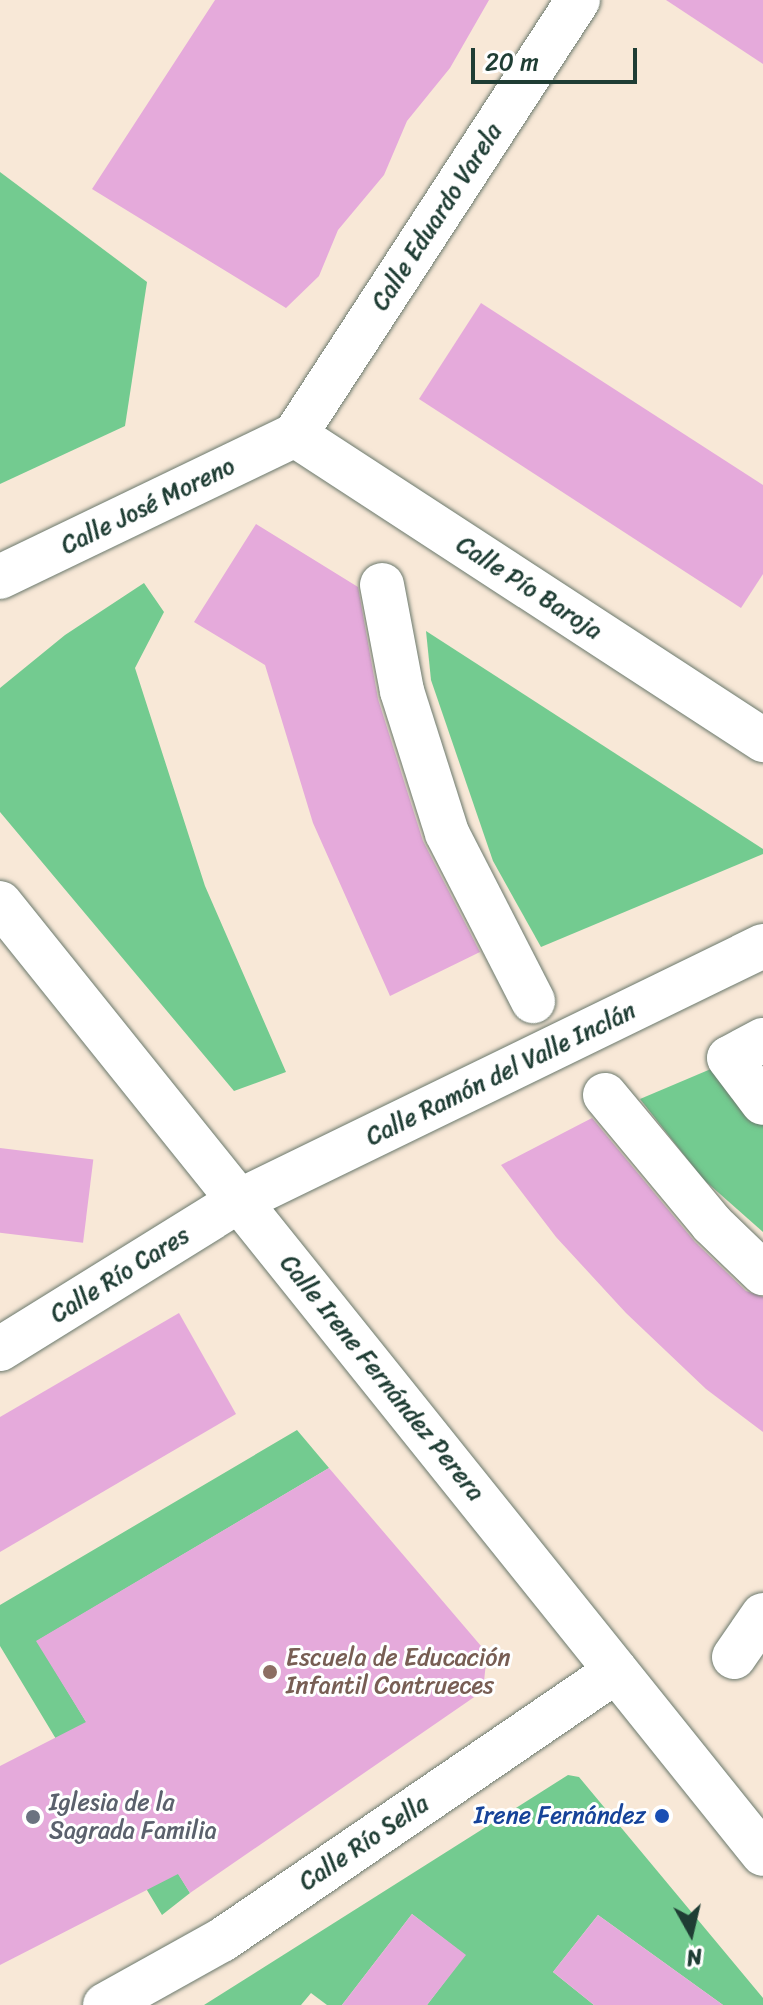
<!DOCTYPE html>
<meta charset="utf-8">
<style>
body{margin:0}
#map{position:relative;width:763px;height:2005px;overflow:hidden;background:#f8e8d7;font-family:Sriracha,sans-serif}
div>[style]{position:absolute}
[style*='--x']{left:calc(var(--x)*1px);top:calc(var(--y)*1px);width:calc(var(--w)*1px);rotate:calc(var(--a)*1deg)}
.green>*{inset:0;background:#73cb90}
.building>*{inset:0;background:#e5aadb;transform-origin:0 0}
.roads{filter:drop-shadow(0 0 2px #6b796d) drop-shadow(0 0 2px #6b796d)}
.minor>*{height:44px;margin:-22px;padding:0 22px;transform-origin:22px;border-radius:22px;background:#fff}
.dots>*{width:22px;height:22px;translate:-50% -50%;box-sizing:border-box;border:4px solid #fff;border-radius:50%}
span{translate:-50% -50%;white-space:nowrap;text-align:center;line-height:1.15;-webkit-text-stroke:6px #fff;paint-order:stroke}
.street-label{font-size:24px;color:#1f3d34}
.education-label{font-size:24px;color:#785e54}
.left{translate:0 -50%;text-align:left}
.worship-label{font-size:24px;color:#5b616d}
.transit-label{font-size:24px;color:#164399}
.right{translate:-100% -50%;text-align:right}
.north{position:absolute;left:651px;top:1893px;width:80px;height:80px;-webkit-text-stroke:6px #fff;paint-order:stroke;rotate:172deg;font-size:22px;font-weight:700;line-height:32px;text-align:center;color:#1f3d34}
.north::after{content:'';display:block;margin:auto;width:28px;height:36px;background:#1f3d34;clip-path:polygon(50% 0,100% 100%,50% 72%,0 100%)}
.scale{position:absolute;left:471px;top:48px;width:166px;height:36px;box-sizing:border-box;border:4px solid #1f3d34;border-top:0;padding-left:10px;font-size:24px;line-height:28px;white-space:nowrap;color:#1f3d34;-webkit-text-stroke:6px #fff;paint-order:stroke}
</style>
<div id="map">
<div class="green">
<div style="clip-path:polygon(0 172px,147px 282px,125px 426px,0 484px)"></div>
<div style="clip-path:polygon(144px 583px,164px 612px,135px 668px,205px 886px,286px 1072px,234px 1091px,0 812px,0 688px,65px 635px)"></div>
<div style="clip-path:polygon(426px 631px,763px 849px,763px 854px,541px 947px,493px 861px,431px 680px)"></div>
<div style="clip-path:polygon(725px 1063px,763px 1113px,763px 1232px,703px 1179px,640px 1099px)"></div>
<div style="clip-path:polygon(297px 1430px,329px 1468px,37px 1641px,190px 1893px,162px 1915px,0 1646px,0 1605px)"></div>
<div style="clip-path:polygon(568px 1775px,579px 1777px,763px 1998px,763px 2005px,723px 2005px,598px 1915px,553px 1972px,594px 2005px,427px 2005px,465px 1955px,412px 1914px,342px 2005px,327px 2005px,311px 1993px,301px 2005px,204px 2005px)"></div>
</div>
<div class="building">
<div style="clip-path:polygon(215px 0,489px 0,450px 68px,407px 121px,384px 175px,338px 230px,319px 276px,286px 308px,92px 189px)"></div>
<div style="clip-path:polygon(666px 0,763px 0,763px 64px)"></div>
<div style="clip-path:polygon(481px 303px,763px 485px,763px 574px,741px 608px,419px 399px)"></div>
<div style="clip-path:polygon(256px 524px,358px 587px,378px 699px,423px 841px,480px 952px,390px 996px,313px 823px,265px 665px,194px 622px)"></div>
<div style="clip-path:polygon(592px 1118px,695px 1242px,746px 1291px,763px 1297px,763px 1432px,706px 1389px,626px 1313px,556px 1237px,501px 1165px)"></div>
<div style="left:0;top:1148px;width:94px;height:84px;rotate:7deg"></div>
<div style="clip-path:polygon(179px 1313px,236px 1414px,0 1552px,0 1417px)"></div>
<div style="clip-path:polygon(329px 1468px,487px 1653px,483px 1691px,190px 1893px,178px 1874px,0 1965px,0 1766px,86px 1722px,36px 1641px)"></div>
<div style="clip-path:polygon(412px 1914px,466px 1955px,427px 2005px,342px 2005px)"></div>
<div style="clip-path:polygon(598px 1915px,723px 2005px,594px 2005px,553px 1972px)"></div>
</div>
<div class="roads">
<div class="minor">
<div style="--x:295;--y:435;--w:559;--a:33.09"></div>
<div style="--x:295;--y:435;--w:519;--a:-56.95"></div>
<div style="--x:0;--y:577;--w:327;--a:-25.7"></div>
<div style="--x:382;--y:585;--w:108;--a:79.3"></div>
<div style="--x:402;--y:691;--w:149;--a:72.4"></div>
<div style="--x:447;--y:833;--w:189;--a:62.9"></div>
<div style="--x:0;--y:903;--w:1219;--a:51.26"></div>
<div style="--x:763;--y:1040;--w:38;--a:152"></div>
<div style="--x:729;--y:1058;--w:56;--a:52.9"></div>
<div style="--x:605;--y:1095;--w:168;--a:50.3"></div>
<div style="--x:712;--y:1224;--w:71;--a:43.9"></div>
<div style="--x:0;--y:1349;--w:281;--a:-31.8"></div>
<div style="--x:239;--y:1201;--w:583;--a:-25.95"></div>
<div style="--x:734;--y:1657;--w:51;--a:-55.4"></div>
<div style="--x:105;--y:2005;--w:134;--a:-29.1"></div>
<div style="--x:222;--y:1940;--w:477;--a:-34.3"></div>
</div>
</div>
<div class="dots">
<div style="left:270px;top:1672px;background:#8d6e63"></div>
<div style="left:662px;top:1816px;background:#1a4fb4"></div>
<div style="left:33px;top:1817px;background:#6b7280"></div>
</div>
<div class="street-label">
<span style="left:437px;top:217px;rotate:-57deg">Calle Eduardo Varela</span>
<span style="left:148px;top:506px;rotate:-26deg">Calle José Moreno</span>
<span style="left:529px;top:588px;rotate:33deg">Calle Pío Baroja</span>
<span style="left:501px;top:1074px;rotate:-26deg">Calle Ramón del Valle Inclán</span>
<span style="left:120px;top:1275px;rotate:-32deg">Calle Río Cares</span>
<span style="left:382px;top:1378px;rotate:51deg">Calle Irene Fernández Perera</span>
<span style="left:364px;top:1843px;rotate:-34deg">Calle Río Sella</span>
</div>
<div class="education-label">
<span class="left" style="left:286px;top:1672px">Escuela de Educación<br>Infantil Contrueces</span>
</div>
<div class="worship-label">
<span class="left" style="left:49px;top:1817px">Iglesia de la<br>Sagrada Familia</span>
</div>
<div class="transit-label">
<span class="right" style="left:646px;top:1816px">Irene Fernández</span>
</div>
<div class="north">N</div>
<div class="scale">20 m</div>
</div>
